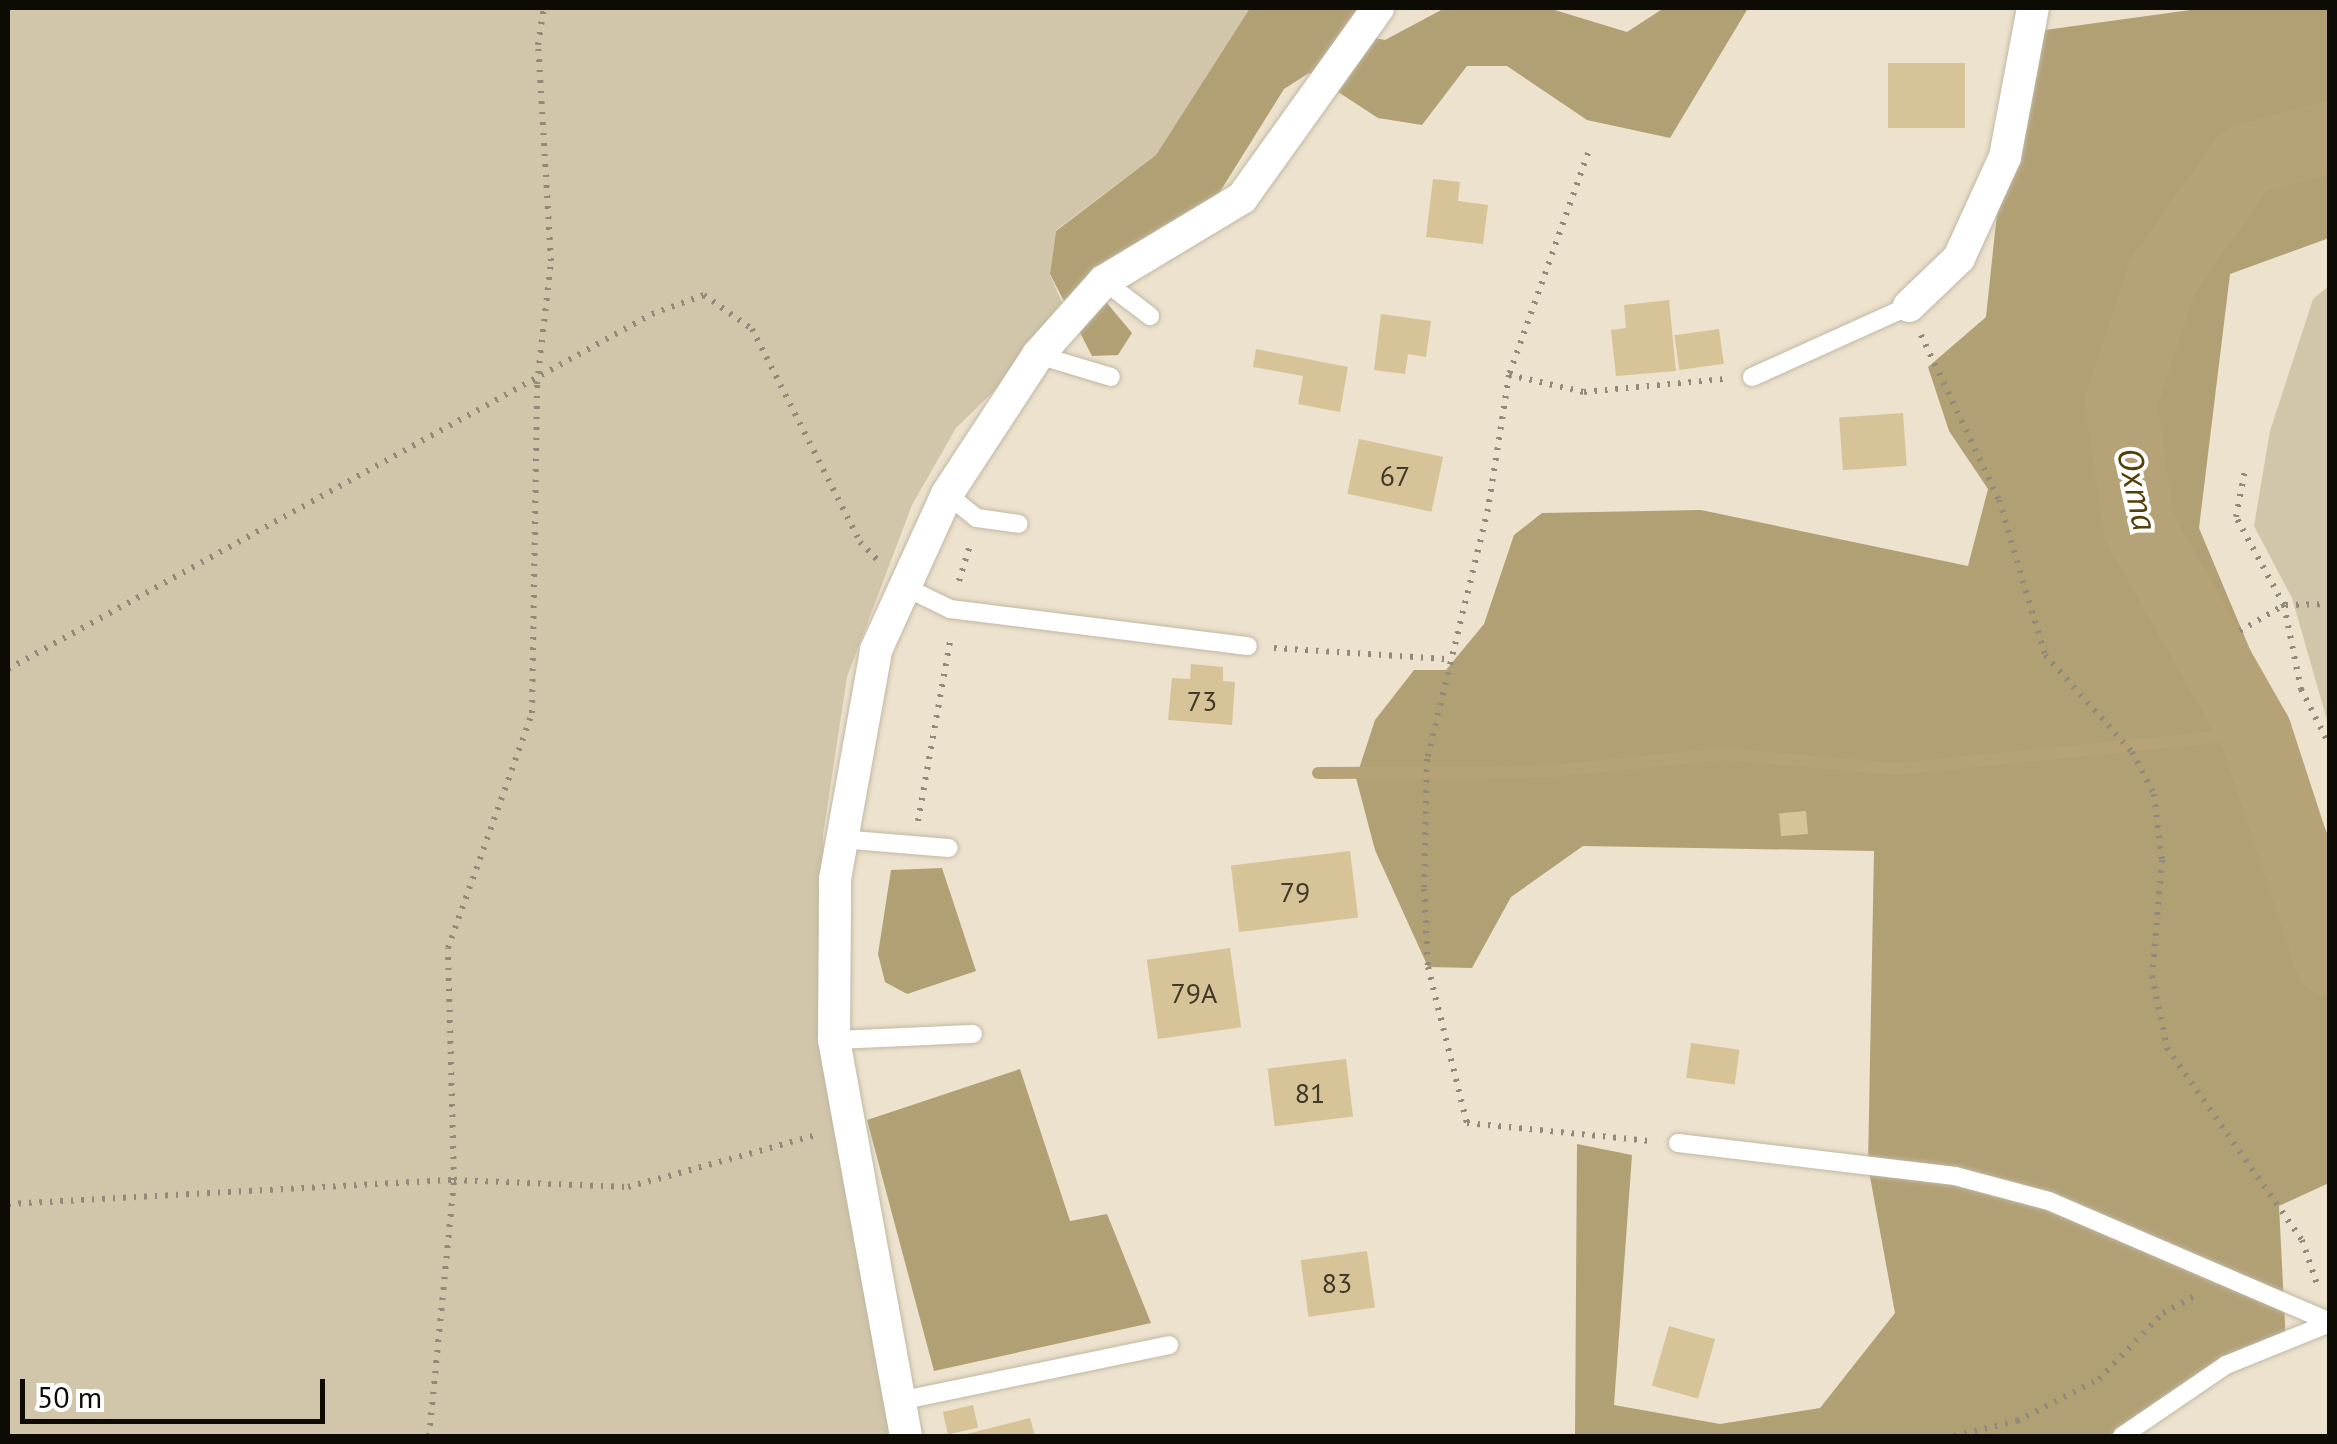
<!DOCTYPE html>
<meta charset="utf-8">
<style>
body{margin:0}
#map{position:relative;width:2337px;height:1444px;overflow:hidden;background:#ece2cd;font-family:"PT Sans",sans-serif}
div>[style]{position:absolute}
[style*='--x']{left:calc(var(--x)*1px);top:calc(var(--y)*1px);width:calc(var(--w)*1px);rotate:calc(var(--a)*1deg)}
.green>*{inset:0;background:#d1c5aa}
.forest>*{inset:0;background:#b2a075}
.stream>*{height:12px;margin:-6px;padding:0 6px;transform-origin:6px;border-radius:6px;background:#b5a277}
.river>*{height:72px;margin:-36px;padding:0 36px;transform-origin:36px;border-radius:36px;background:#b5a277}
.building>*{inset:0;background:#d6c397;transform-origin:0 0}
.path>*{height:6px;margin-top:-3px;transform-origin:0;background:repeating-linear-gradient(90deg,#918a7b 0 2.5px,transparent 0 10.5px)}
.roads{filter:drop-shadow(0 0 2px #c1b8a4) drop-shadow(0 0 2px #c1b8a4)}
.service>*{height:18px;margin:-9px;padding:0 9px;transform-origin:9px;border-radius:9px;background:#fff}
.minor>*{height:32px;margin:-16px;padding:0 16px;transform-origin:16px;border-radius:16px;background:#fff}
span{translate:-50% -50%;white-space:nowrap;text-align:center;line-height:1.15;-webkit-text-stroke:8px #fff;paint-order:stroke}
.number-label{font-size:28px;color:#40392a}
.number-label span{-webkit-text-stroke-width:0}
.water-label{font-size:35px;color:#544008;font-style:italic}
.frame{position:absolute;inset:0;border:10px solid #0e0b05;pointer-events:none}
.scale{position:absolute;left:20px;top:1379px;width:305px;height:45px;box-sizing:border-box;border:5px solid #0e0b05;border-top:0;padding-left:12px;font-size:30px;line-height:35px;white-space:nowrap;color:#0e0b05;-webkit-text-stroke:8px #fff;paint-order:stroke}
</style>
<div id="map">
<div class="green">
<div style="clip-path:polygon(8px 8px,1250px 8px,1156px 155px,1056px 230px,1050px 275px,1069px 318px,956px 428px,912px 505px,847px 677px,823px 835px,829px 1035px,918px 1436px,8px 1436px)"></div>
<div style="clip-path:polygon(2329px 286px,2329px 727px,2292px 598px,2254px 526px,2270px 431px,2313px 299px)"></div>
</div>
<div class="forest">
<div style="clip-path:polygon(1250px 8px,1366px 8px,1345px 32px,1385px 40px,1445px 8px,1548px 8px,1627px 32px,1664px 8px,1747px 10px,1670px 138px,1587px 120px,1507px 66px,1467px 66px,1422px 125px,1378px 118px,1309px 73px,1284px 89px,1203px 219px,1096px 290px,1132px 333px,1118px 355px,1092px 356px,1050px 274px,1056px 231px,1156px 155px)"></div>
<div style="clip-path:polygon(2205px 8px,2329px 8px,2329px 238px,2230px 274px,2199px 528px,2329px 838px,2329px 1183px,2279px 1206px,2286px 1344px,2230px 1367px,2132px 1436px,1575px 1436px,1577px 1144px,1632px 1155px,1614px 1405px,1720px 1424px,1820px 1408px,1895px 1313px,1868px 1166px,1874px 851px,1583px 846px,1511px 897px,1472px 968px,1428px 967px,1375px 850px,1356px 778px,1375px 720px,1414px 670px,1446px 670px,1484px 624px,1514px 535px,1542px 513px,1701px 510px,1968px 566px,1988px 489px,1949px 431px,1928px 367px,1986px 317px,2016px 34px)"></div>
<div style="clip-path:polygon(942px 868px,976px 971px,907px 994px,885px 982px,878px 954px,891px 870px)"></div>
<div style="clip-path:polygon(1020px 1069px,1070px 1221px,1107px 1214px,1151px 1323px,934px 1371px,867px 1120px)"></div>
</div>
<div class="stream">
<div style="--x:1318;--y:773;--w:225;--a:-0.3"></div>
<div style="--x:1543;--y:772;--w:182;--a:-5.7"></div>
<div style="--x:1724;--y:754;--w:173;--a:5"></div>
<div style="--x:1896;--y:769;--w:362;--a:-5.7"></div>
</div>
<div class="river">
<div style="--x:2330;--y:137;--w:88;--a:164.9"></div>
<div style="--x:2245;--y:160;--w:141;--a:125.5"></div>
<div style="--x:2163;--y:275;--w:134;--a:108.3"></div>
<div style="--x:2121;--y:402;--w:126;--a:81.8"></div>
<div style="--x:2139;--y:527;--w:237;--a:60.4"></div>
<div style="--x:2256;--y:733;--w:239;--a:71.9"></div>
</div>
<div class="building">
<div style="left:1965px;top:63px;width:65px;height:77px;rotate:90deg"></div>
<div style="clip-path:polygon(1433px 179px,1460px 182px,1458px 201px,1488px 205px,1483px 244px,1426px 237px)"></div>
<div style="clip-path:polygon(1669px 300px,1676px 371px,1616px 376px,1611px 330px,1626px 328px,1624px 305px)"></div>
<div style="clip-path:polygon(1381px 314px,1431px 321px,1426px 357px,1408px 354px,1405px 374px,1374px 370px)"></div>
<div style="left:1719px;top:329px;width:35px;height:45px;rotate:82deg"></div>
<div style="clip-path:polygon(1256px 349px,1348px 367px,1340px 412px,1298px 404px,1303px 376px,1253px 367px)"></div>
<div style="left:1903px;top:413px;width:53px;height:64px;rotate:86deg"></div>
<div style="left:1359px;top:439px;width:86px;height:56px;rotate:12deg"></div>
<div style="clip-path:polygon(1191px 664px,1223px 667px,1223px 681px,1235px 682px,1232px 725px,1168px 720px,1172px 678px,1190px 679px)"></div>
<div style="left:1806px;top:811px;width:23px;height:27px;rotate:85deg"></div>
<div style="left:1350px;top:851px;width:67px;height:120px;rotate:83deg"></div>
<div style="left:1230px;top:948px;width:80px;height:84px;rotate:82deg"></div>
<div style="left:1691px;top:1043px;width:49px;height:35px;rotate:8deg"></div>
<div style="left:1346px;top:1059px;width:58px;height:79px;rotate:83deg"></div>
<div style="left:1367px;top:1251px;width:57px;height:67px;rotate:82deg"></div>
<div style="left:1669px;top:1326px;width:48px;height:62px;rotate:16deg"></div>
<div style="left:973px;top:1405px;width:23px;height:31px;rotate:77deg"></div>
<div style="clip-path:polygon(1030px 1418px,1035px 1436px,963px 1436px,963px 1435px)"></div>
</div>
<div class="path">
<div style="--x:1588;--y:153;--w:236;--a:109.6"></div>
<div style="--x:1509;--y:375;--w:136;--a:98.9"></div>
<div style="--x:1488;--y:509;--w:257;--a:103.7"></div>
<div style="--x:1427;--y:759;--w:130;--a:91.3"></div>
<div style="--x:1424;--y:889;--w:78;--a:87.1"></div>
<div style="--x:1428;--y:967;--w:161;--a:76"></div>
<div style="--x:1467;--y:1123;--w:184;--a:5.6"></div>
<div style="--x:1921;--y:335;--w:183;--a:64.7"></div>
<div style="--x:1999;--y:500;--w:162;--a:73.5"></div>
<div style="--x:2045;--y:655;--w:130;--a:48.1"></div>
<div style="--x:2132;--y:752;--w:47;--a:62.4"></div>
<div style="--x:2154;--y:794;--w:66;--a:83.1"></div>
<div style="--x:2162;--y:860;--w:116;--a:94.9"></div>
<div style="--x:2152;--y:976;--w:74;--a:78.2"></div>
<div style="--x:2167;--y:1048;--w:235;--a:54.9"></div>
<div style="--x:2302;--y:1240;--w:50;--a:71.2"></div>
<div style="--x:1509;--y:375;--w:77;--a:12.8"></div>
<div style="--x:1584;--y:392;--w:142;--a:-5.3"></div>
<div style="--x:959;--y:581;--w:38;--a:-73"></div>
<div style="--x:2330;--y:604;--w:46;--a:178.8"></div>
<div style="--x:2284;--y:605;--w:86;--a:78.6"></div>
<div style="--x:2301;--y:689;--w:64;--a:63"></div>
<div style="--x:2240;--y:631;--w:51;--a:-30.6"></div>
<div style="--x:2284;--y:605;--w:100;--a:-118.6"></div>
<div style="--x:2236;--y:517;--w:48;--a:-79.2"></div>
<div style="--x:1274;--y:648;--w:172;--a:3.7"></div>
<div style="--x:8;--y:669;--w:735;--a:-28.87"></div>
<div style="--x:652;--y:314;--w:55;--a:-20.1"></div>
<div style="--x:704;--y:295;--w:59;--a:35.3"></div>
<div style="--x:752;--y:329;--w:239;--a:63.1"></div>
<div style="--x:860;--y:542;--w:29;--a:46"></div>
<div style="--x:918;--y:821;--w:188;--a:-79.9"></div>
<div style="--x:8;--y:1204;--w:447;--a:-3.1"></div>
<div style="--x:454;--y:1180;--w:232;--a:-91.5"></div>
<div style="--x:448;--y:948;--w:250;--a:-70.3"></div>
<div style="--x:532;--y:713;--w:329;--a:-89.1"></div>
<div style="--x:537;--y:384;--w:124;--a:-83.5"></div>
<div style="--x:551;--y:261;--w:216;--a:-93.4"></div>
<div style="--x:538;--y:45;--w:37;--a:-81"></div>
<div style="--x:429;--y:1436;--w:257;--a:-84.4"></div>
<div style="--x:454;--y:1180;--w:174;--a:2.3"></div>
<div style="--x:628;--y:1187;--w:196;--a:-15.4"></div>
<div style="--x:1954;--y:1436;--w:65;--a:-13.4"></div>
<div style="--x:2017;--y:1421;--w:92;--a:-27.1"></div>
<div style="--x:2099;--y:1379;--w:92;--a:-45.9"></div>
<div style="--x:2163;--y:1313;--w:38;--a:-28"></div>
</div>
<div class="roads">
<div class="service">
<div style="--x:1104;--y:281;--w:58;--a:37.3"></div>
<div style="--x:1038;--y:355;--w:76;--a:16.8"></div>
<div style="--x:1752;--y:377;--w:172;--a:-24.3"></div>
<div style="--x:947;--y:494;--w:38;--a:39"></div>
<div style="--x:977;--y:518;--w:42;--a:8.1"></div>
<div style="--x:901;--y:585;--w:55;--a:26.1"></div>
<div style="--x:950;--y:609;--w:300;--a:7.1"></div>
<div style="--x:840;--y:839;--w:109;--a:4.7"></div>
<div style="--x:834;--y:1040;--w:139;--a:-2.5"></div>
<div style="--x:1678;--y:1143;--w:279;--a:6.8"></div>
<div style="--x:1955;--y:1176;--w:97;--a:14.9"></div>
<div style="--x:2049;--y:1201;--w:306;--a:23.3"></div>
<div style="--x:899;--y:1401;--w:276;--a:-11.7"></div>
<div style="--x:2122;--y:1436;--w:126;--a:-34.3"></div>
<div style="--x:2226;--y:1365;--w:112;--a:-22"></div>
</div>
<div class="minor">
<div style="--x:1909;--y:306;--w:69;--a:-43.8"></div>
<div style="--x:1959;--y:258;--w:111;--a:-65.5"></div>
<div style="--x:2005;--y:157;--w:152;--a:-79.4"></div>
<div style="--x:906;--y:1436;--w:402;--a:-100.3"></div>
<div style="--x:834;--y:1040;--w:161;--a:-89.6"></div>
<div style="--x:835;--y:879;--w:233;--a:-79.8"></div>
<div style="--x:876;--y:650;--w:171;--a:-65.5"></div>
<div style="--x:947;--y:494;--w:166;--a:-56.8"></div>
<div style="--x:1038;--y:355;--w:99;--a:-48.3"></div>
<div style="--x:1104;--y:281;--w:161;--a:-31"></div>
<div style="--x:1242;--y:198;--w:234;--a:-54.4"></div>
</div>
</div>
<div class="number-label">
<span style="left:1395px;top:476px">67</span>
<span style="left:1202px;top:701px">73</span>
<span style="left:1295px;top:892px">79</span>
<span style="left:1194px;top:993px">79А</span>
<span style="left:1310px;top:1093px">81</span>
<span style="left:1337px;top:1283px">83</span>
</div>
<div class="water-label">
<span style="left:2138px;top:489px;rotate:78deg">Охта</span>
</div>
<div class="frame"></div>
<div class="scale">50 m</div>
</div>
